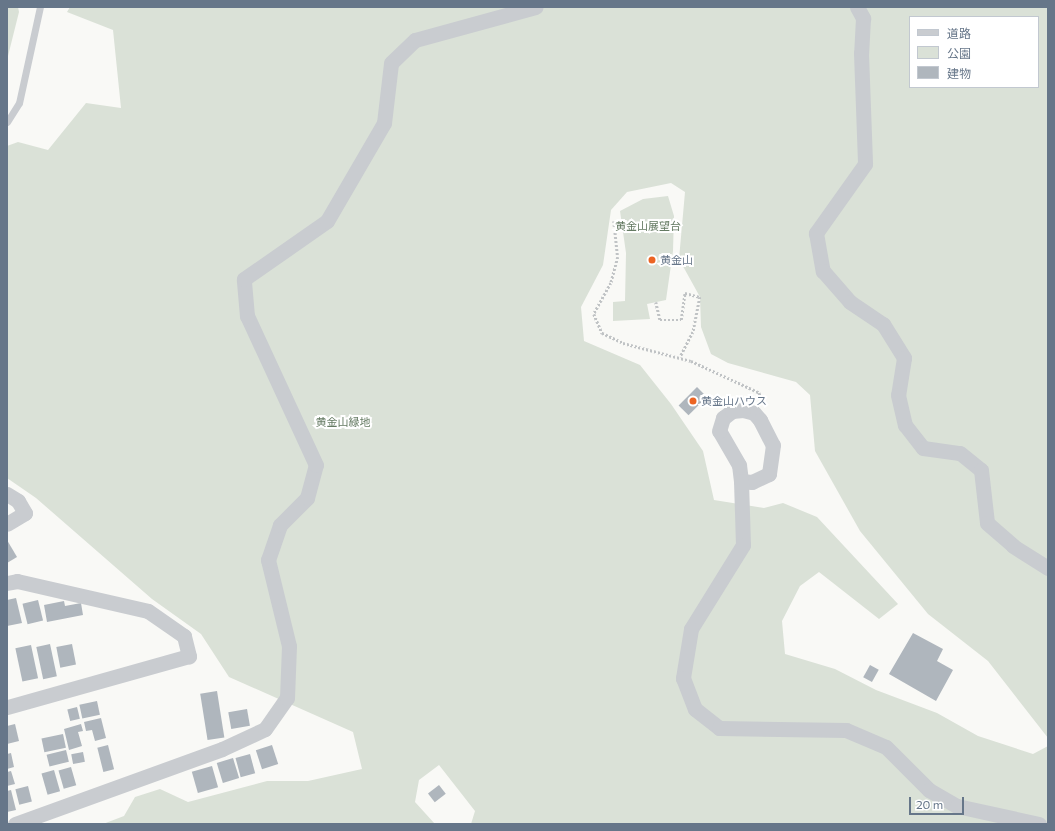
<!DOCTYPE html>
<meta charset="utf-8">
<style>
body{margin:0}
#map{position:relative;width:1055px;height:831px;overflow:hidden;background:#f9f9f6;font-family:Commissioner,"Noto Sans JP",sans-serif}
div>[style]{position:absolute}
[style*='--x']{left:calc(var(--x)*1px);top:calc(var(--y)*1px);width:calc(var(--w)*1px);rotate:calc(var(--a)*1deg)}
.green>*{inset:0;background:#dae1d7}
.building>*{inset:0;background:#afb6bd;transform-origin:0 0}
.path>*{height:2.5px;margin-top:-1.25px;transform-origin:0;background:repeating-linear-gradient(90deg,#c0c3c5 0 2px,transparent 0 4px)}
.service>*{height:7px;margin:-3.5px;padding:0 3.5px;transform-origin:3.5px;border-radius:3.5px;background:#c9ccd0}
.minor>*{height:15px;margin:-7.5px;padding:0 7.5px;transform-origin:7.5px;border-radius:7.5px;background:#c9ccd0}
.dots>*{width:11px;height:11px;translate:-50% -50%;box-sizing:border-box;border:2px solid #fff;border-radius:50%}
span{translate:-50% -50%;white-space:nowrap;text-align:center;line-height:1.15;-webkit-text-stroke:4px #fff;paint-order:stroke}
.park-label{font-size:11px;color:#647a62}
.poi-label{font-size:11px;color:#667689}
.left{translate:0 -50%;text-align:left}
.frame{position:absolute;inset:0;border:8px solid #667689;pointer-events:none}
.legend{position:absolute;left:909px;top:16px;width:130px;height:72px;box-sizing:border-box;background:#fff;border:1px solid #c2c8d0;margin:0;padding:5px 7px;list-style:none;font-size:12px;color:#667689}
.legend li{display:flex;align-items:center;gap:8px;height:20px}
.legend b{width:20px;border:1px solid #c2c8d0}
.scale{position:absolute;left:909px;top:797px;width:55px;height:18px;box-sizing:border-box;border:2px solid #667689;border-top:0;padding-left:5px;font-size:12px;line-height:14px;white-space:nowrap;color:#667689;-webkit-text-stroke:3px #fff;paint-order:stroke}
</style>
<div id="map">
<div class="green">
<div style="clip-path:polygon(7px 7px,18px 7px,19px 12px,7px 60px)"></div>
<div style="clip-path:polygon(evenodd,70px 7px,1048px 7px,1048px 738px,988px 661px,928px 614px,860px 531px,815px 451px,810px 395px,796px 382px,728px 363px,711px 354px,701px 327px,700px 297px,679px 259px,685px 192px,671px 183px,627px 192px,611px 210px,603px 265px,581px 307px,584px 341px,640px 365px,671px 404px,703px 451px,714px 500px,764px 508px,783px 503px,817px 517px,898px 604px,879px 619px,819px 572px,800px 586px,782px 621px,785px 654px,835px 669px,876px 690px,937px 713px,978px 736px,1033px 754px,1048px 746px,1048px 824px,471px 824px,475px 811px,439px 765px,419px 780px,415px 802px,435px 824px,103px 824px,124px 816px,135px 797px,160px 789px,188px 802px,267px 781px,308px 781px,362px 769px,353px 732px,229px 677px,201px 634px,152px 599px,36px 498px,7px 478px,7px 146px,18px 142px,48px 150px,86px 103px,121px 108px,113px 30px,67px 12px,70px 7px,910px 17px,1038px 17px,1038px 87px,910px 87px,910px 17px)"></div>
<div style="clip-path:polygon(668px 196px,674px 216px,673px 251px,666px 300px,647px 304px,650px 319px,613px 321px,613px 302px,625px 301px,626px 253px,620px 211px,643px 199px)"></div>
</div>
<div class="building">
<div style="left:697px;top:387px;width:14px;height:26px;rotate:45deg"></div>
<div style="clip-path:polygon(7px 540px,17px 557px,7px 563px)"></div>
<div style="clip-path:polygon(16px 598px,22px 623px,7px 626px,7px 600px)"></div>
<div style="left:38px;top:600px;width:21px;height:16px;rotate:76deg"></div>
<div style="clip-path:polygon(64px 601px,65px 606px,81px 603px,83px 615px,47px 622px,44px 605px)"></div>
<div style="clip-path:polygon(913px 633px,943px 649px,937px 661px,953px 670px,936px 701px,889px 674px)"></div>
<div style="left:50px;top:644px;width:33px;height:14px;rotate:78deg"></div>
<div style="left:72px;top:644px;width:21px;height:16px;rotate:79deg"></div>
<div style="left:31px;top:645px;width:34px;height:16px;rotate:78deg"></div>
<div style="left:870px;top:665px;width:10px;height:14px;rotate:29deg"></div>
<div style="left:217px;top:691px;width:47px;height:17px;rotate:81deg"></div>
<div style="left:97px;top:701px;width:14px;height:18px;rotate:78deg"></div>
<div style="left:77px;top:707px;width:12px;height:10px;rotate:76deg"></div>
<div style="left:247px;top:709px;width:17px;height:19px;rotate:80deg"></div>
<div style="clip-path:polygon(101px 718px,106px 738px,95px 741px,92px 730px,86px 731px,84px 722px)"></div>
<div style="clip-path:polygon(15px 724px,19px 741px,7px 744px,7px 726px)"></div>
<div style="clip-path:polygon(81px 724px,83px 731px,78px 732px,82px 746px,69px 750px,64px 729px)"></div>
<div style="left:63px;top:734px;width:14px;height:22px;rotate:78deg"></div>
<div style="left:108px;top:745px;width:25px;height:11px;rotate:76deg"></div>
<div style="left:272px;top:745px;width:20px;height:17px;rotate:72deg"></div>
<div style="left:66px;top:750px;width:12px;height:20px;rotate:76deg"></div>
<div style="left:83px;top:752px;width:10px;height:12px;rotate:79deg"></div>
<div style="clip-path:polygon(11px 753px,14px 767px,7px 769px,7px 754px)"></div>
<div style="left:250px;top:754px;width:20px;height:15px;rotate:75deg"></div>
<div style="left:233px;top:758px;width:21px;height:17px;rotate:73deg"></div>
<div style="left:212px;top:766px;width:22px;height:21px;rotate:74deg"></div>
<div style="left:71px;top:767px;width:19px;height:13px;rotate:74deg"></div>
<div style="left:54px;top:770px;width:22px;height:13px;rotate:74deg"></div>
<div style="clip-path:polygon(11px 771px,15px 784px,7px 786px,7px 772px)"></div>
<div style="left:439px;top:785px;width:11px;height:14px;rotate:52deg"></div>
<div style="left:28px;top:786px;width:16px;height:13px;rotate:76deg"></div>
<div style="clip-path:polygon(11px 790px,16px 810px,7px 812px,7px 791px)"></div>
</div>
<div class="path">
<div style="--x:614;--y:221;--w:36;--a:84"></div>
<div style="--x:618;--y:257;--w:27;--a:105"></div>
<div style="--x:611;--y:283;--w:35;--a:119"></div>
<div style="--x:594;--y:314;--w:21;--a:67"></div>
<div style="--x:602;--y:333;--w:23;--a:25"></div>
<div style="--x:623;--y:343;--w:70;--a:14.8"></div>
<div style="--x:691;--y:361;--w:76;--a:24.9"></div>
<div style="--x:760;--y:393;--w:4;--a:104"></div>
<div style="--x:656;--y:302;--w:18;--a:77"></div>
<div style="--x:660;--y:320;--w:21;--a:0"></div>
<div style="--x:681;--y:320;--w:27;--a:-82"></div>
<div style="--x:685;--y:293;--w:16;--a:15"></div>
<div style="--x:700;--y:297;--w:36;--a:101"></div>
<div style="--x:693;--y:332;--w:28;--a:117"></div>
</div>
<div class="service">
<div style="--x:7;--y:122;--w:22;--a:-58"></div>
<div style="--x:19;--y:103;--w:98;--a:-77.7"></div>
</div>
<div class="minor">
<div style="--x:857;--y:7;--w:13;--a:61"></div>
<div style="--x:863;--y:18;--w:35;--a:93"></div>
<div style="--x:861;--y:53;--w:111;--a:87.9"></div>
<div style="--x:865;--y:164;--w:85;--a:125.4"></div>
<div style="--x:816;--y:233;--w:39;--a:80"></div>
<div style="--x:823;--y:271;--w:41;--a:48.9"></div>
<div style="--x:850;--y:302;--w:40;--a:34"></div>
<div style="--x:883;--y:324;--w:40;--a:58"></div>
<div style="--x:904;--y:358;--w:37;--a:99"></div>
<div style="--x:898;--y:395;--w:31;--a:77"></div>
<div style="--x:905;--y:425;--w:29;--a:52"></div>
<div style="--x:923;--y:448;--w:37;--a:8"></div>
<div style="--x:960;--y:453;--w:27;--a:39"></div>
<div style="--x:981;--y:470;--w:53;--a:83.5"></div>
<div style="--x:987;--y:523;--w:35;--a:41"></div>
<div style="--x:1013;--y:546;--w:41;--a:32.2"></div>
<div style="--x:743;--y:410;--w:11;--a:15"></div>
<div style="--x:754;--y:413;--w:9;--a:49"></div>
<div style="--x:760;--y:420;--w:28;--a:63"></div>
<div style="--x:773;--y:445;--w:29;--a:98"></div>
<div style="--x:769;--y:474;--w:19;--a:155"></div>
<div style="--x:752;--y:482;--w:11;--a:-175"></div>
<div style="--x:741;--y:481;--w:16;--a:-97"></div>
<div style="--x:739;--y:465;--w:39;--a:-120"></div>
<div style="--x:719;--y:431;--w:14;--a:-73"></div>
<div style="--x:723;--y:418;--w:11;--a:-38"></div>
<div style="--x:732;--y:411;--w:11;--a:-5"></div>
<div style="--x:741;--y:481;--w:64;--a:88.2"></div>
<div style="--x:743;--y:545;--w:99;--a:121.8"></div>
<div style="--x:691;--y:629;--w:50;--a:99.3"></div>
<div style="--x:683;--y:678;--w:33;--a:69"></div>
<div style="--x:695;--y:709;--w:31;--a:38"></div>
<div style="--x:719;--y:728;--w:127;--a:0.9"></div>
<div style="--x:846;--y:730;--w:43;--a:23"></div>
<div style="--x:886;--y:747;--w:61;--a:45"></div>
<div style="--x:929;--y:790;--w:32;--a:30"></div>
<div style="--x:957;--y:806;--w:84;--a:12.4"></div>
<div style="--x:7;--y:494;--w:13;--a:32"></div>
<div style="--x:18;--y:501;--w:14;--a:60"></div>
<div style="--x:25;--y:513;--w:21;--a:149"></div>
<div style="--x:7;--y:583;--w:10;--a:-11"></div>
<div style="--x:17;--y:581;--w:134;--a:12.9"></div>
<div style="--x:148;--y:611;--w:44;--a:34.8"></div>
<div style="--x:184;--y:636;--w:21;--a:76"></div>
<div style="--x:189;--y:656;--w:189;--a:164.3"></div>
<div style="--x:15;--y:824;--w:220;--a:-19.9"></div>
<div style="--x:222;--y:749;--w:47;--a:-24.9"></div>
<div style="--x:265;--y:729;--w:38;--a:-55"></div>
<div style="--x:287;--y:698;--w:52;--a:-87.8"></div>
<div style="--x:289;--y:646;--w:89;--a:-103.7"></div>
<div style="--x:268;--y:560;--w:37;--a:-71"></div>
<div style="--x:280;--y:525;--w:38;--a:-45"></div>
<div style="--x:307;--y:498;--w:34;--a:-75"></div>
<div style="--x:316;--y:465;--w:164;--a:-114.8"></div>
<div style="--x:247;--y:316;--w:37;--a:-95"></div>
<div style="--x:244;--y:279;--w:101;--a:-34.9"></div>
<div style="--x:327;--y:221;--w:113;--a:-59.8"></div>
<div style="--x:384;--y:123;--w:60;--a:-83.3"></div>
<div style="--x:391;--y:63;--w:33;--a:-44"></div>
<div style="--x:415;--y:40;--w:125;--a:-15.3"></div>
</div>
<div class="dots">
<div style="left:652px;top:260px;background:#ec6423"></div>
<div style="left:693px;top:401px;background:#ec6423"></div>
</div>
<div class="park-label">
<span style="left:648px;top:226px">黄金山展望台</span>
<span style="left:343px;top:422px">黄金山緑地</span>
</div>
<div class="poi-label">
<span class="left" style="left:660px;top:260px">黄金山</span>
<span class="left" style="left:701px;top:401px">黄金山ハウス</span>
</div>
<div class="frame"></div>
<ul class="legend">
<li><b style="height:5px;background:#c9ccd0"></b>道路</li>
<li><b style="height:11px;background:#dae1d7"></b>公園</li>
<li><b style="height:11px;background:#afb6bd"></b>建物</li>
</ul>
<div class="scale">20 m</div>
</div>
